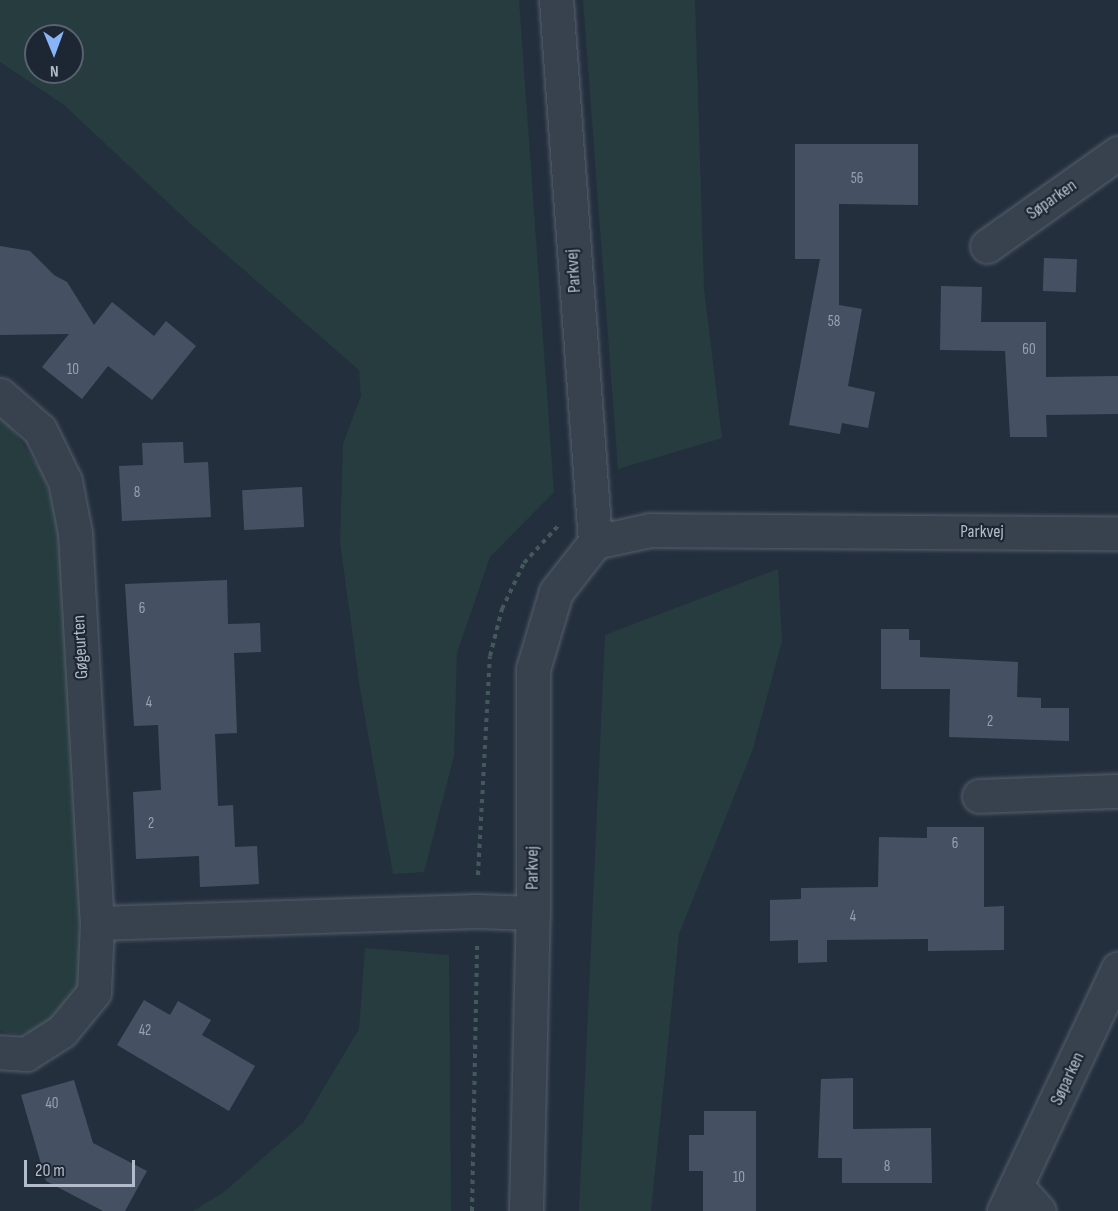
<!DOCTYPE html>
<meta charset="utf-8">
<style>
body{margin:0}
#map{position:relative;width:1118px;height:1211px;overflow:hidden;background:#242f3e;font-family:"Sofia Sans Condensed",sans-serif}
div>[style]{position:absolute}
[style*='--x']{left:calc(var(--x)*1px);top:calc(var(--y)*1px);width:calc(var(--w)*1px);rotate:calc(var(--a)*1deg)}
.green>*{inset:0;background:#263c3f}
.building>*{inset:0;background:#455162;transform-origin:0 0}
.path>*{height:4px;margin-top:-2px;transform-origin:0;background:repeating-linear-gradient(90deg,#44595c 0 4.5px,transparent 0 9px)}
.roads{filter:drop-shadow(0 0 2px #565f6c) drop-shadow(0 0 2px #565f6c)}
.minor>*{height:33px;margin:-16.5px;padding:0 16.5px;transform-origin:16.5px;border-radius:16.5px;background:#38414e}
span{translate:-50% -50%;white-space:nowrap;text-align:center;line-height:1.15;-webkit-text-stroke:4.5px #1d2633;paint-order:stroke}
.number-label{font-size:15px;color:#98a1af}
.number-label span{-webkit-text-stroke-width:0}
.street-label{font-size:18px;color:#b4bcc9}
.north{position:absolute;left:24px;top:24px;width:60px;height:60px;box-sizing:border-box;background:#1d2633;border:2px solid #59626f;border-radius:50%;rotate:179deg;font-size:16px;font-weight:700;line-height:24px;text-align:center;color:#b4bcc9}
.north::after{content:'';display:block;margin:auto;width:21px;height:27px;background:#8ab4f8;clip-path:polygon(50% 0,100% 100%,50% 72%,0 100%)}
.scale{position:absolute;left:24px;top:1160px;width:111px;height:27px;box-sizing:border-box;border:3px solid #b4bcc9;border-top:0;padding-left:8px;font-size:18px;line-height:21px;white-space:nowrap;color:#b4bcc9;-webkit-text-stroke:4px #1d2633;paint-order:stroke}
</style>
<div id="map">
<div class="green">
<div style="clip-path:polygon(evenodd,0 0,519px 0,554px 492px,490px 557px,457px 653px,454px 756px,424px 872px,393px 874px,360px 689px,340px 542px,343px 444px,361px 396px,359px 370px,191px 224px,64px 105px,0 62px,0 0,36px 36px,72px 36px,72px 72px,36px 72px,36px 36px)"></div>
<div style="clip-path:polygon(583px 0,695px 0,704px 288px,722px 438px,618px 469px)"></div>
<div style="clip-path:polygon(0 411px,42px 472px,59px 518px,83px 898px,79px 992px,40px 1032px,13px 1034px,0 1031px)"></div>
<div style="clip-path:polygon(778px 569px,782px 641px,753px 749px,679px 934px,651px 1211px,579px 1211px,605px 635px)"></div>
<div style="clip-path:polygon(365px 948px,449px 955px,451px 1211px,193px 1211px,224px 1192px,303px 1123px,359px 1029px)"></div>
</div>
<div class="building">
<div style="clip-path:polygon(795px 144px,918px 144px,918px 205px,839px 204px,839px 305px,862px 309px,848px 386px,875px 392px,868px 428px,842px 423px,840px 434px,789px 425px,820px 259px,795px 259px)"></div>
<div style="clip-path:polygon(0 246px,30px 251px,54px 275px,67px 282px,94px 325px,112px 302px,154px 336px,166px 321px,196px 346px,152px 400px,108px 366px,82px 399px,42px 367px,69px 334px,0 335px)"></div>
<div style="left:1044px;top:258px;width:33px;height:33px;rotate:2deg"></div>
<div style="clip-path:polygon(941px 286px,982px 287px,981px 322px,1046px 322px,1046px 377px,1118px 376px,1118px 414px,1046px 415px,1047px 437px,1010px 437px,1005px 351px,940px 350px)"></div>
<div style="clip-path:polygon(183px 442px,184px 463px,208px 462px,211px 517px,122px 521px,119px 466px,143px 465px,142px 443px)"></div>
<div style="left:302px;top:487px;width:40px;height:60px;rotate:87deg"></div>
<div style="clip-path:polygon(227px 580px,228px 624px,260px 623px,261px 652px,234px 653px,237px 733px,215px 734px,218px 806px,233px 805px,235px 847px,257px 846px,259px 884px,200px 887px,199px 856px,136px 859px,133px 792px,161px 790px,158px 725px,134px 726px,125px 584px)"></div>
<div style="clip-path:polygon(881px 629px,909px 629px,909px 640px,920px 640px,920px 657px,1018px 662px,1017px 697px,1041px 698px,1041px 708px,1069px 708px,1069px 741px,949px 737px,950px 689px,881px 689px)"></div>
<div style="clip-path:polygon(927px 827px,984px 827px,984px 907px,1004px 906px,1004px 950px,928px 951px,928px 939px,827px 940px,827px 962px,798px 963px,798px 940px,770px 941px,770px 900px,801px 899px,801px 888px,878px 887px,879px 837px,927px 838px)"></div>
<div style="clip-path:polygon(144px 1000px,170px 1015px,178px 1001px,211px 1020px,202px 1035px,255px 1066px,229px 1111px,117px 1045px)"></div>
<div style="clip-path:polygon(853px 1078px,853px 1129px,931px 1128px,932px 1183px,842px 1183px,842px 1158px,818px 1158px,821px 1079px)"></div>
<div style="clip-path:polygon(74px 1080px,93px 1143px,147px 1171px,125px 1211px,103px 1211px,46px 1181px,21px 1095px)"></div>
<div style="clip-path:polygon(704px 1111px,756px 1111px,756px 1211px,703px 1211px,703px 1171px,689px 1171px,689px 1135px,704px 1135px)"></div>
</div>
<div class="path">
<div style="--x:478;--y:875;--w:219;--a:-86.9"></div>
<div style="--x:490;--y:656;--w:49;--a:-75.7"></div>
<div style="--x:502;--y:609;--w:51;--a:-64.4"></div>
<div style="--x:524;--y:563;--w:52;--a:-47.4"></div>
<div style="--x:472;--y:1211;--w:266;--a:-88.9"></div>
</div>
<div class="roads">
<div class="minor">
<div style="--x:556;--y:0;--w:543;--a:85.88"></div>
<div style="--x:987;--y:246;--w:161;--a:-35.4"></div>
<div style="--x:0;--y:395;--w:53;--a:41.2"></div>
<div style="--x:40;--y:430;--w:57;--a:63.9"></div>
<div style="--x:65;--y:481;--w:53;--a:79.1"></div>
<div style="--x:75;--y:533;--w:391;--a:86.8"></div>
<div style="--x:97;--y:923;--w:69;--a:92.5"></div>
<div style="--x:94;--y:992;--w:50;--a:129.4"></div>
<div style="--x:62;--y:1031;--w:43;--a:147.4"></div>
<div style="--x:26;--y:1054;--w:26;--a:-176"></div>
<div style="--x:979;--y:796;--w:139;--a:-2.1"></div>
<div style="--x:97;--y:923;--w:380;--a:-1.8"></div>
<div style="--x:477;--y:911;--w:56;--a:2"></div>
<div style="--x:1018;--y:1188;--w:31;--a:48"></div>
<div style="--x:526;--y:1211;--w:298;--a:-88.7"></div>
<div style="--x:533;--y:913;--w:244;--a:-90"></div>
<div style="--x:533;--y:669;--w:80;--a:-73.4"></div>
<div style="--x:556;--y:592;--w:63;--a:-52"></div>
<div style="--x:595;--y:542;--w:56;--a:-12.3"></div>
<div style="--x:650;--y:530;--w:468;--a:0.4"></div>
<div style="--x:1004;--y:1211;--w:268;--a:-64.8"></div>
</div>
</div>
<div class="number-label">
<span style="left:857px;top:179px">56</span>
<span style="left:834px;top:322px">58</span>
<span style="left:1029px;top:350px">60</span>
<span style="left:73px;top:370px">10</span>
<span style="left:137px;top:493px">8</span>
<span style="left:142px;top:609px">6</span>
<span style="left:149px;top:703px">4</span>
<span style="left:990px;top:722px">2</span>
<span style="left:151px;top:824px">2</span>
<span style="left:955px;top:844px">6</span>
<span style="left:853px;top:917px">4</span>
<span style="left:145px;top:1031px">42</span>
<span style="left:52px;top:1104px">40</span>
<span style="left:887px;top:1167px">8</span>
<span style="left:739px;top:1178px">10</span>
</div>
<div class="street-label">
<span style="left:1052px;top:200px;rotate:-35deg">Søparken</span>
<span style="left:574px;top:271px;rotate:-94deg">Parkvej</span>
<span style="left:982px;top:532px">Parkvej</span>
<span style="left:81px;top:647px;rotate:-93deg">Gøgeurten</span>
<span style="left:533px;top:868px;rotate:-90deg">Parkvej</span>
<span style="left:1068px;top:1079px;rotate:-65deg">Søparken</span>
</div>
<div class="north">N</div>
<div class="scale">20 m</div>
</div>
